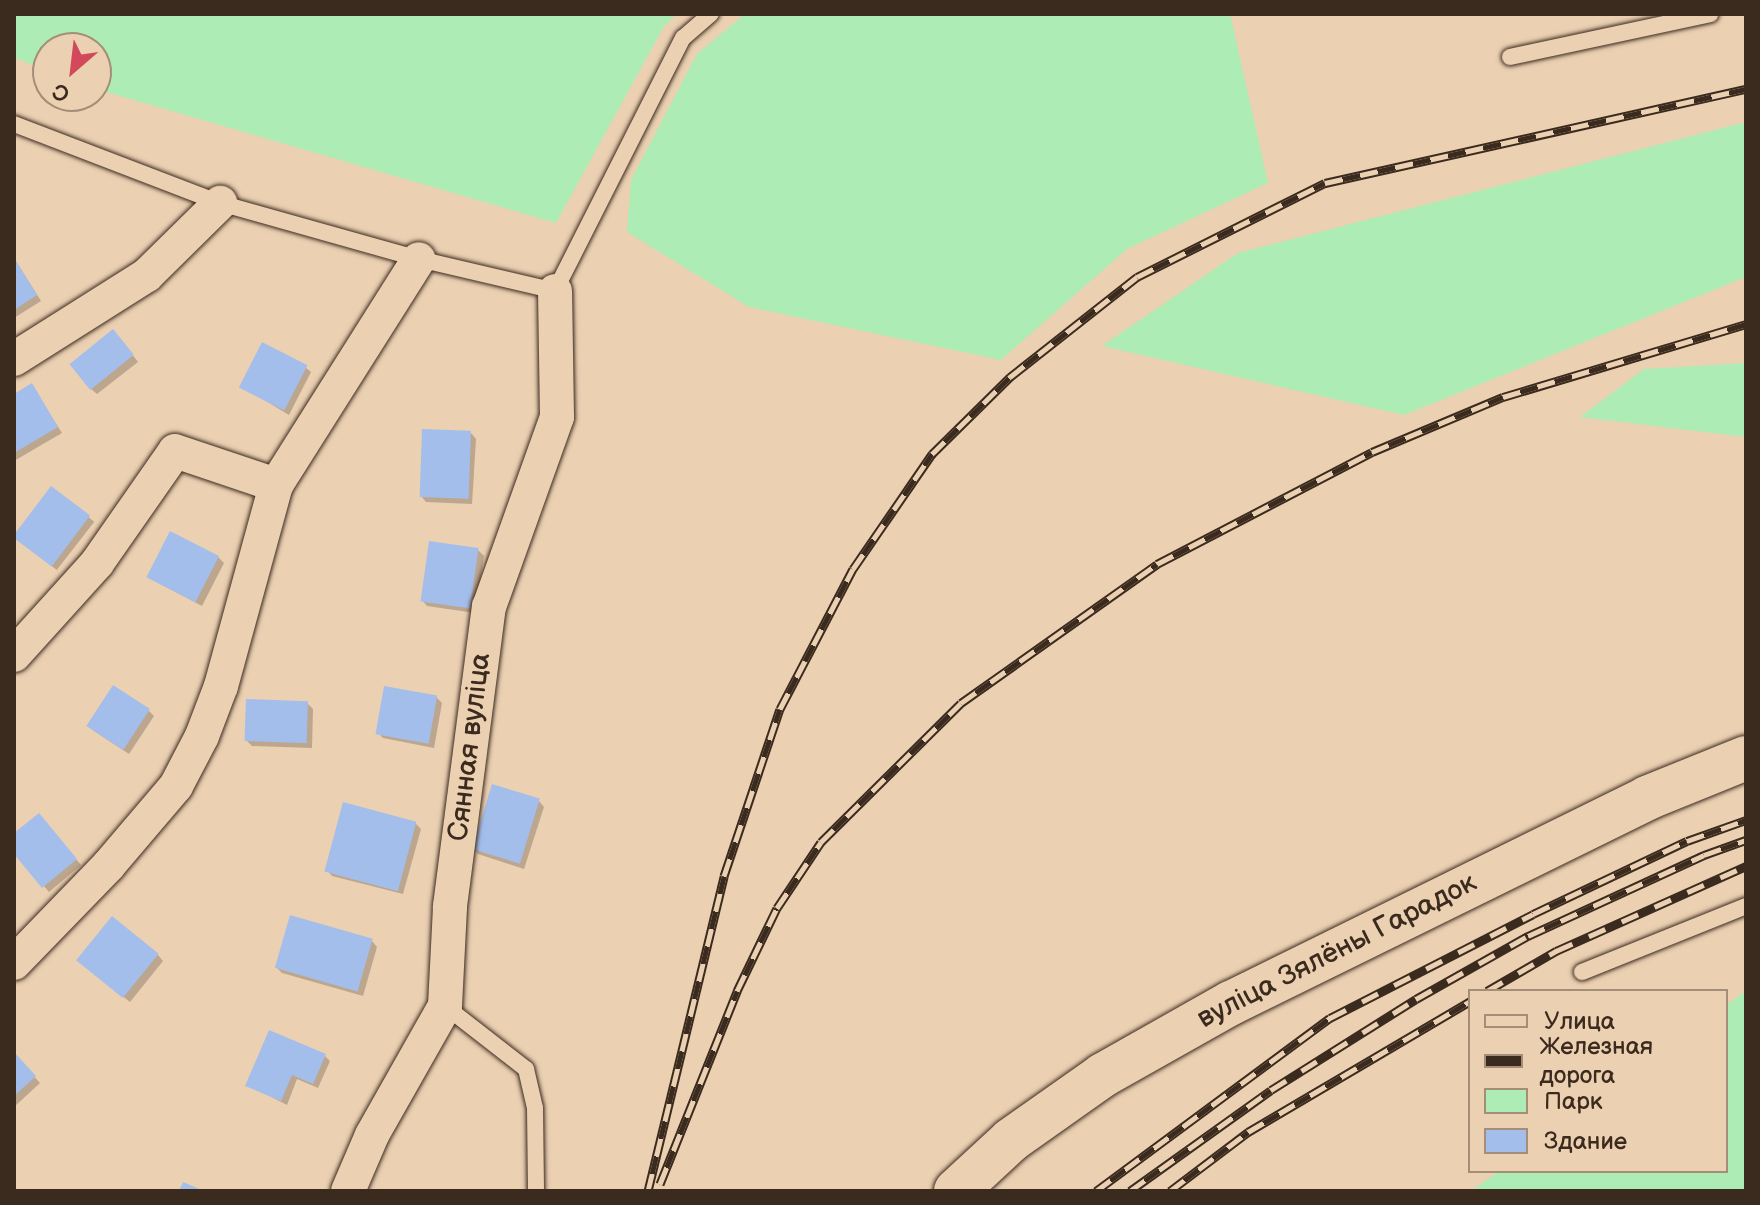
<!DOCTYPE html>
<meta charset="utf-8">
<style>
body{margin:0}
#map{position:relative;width:1760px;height:1205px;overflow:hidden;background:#ebd0b2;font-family:"Balsamiq Sans",sans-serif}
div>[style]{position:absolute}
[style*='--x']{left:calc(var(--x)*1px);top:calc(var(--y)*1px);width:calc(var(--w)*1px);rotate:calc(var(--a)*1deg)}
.green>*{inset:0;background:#adecb4}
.shadow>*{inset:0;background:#0003;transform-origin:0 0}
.building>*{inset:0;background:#a4beeb;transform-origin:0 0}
.roads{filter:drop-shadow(0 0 2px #3b2a1e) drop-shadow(0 0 2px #3b2a1e)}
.lane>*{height:16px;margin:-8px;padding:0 8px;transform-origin:8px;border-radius:8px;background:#ebd0b2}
.street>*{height:34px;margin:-17px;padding:0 17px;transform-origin:17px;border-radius:17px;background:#ebd0b2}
.secondary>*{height:44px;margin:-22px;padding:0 22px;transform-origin:22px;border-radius:22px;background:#ebd0b2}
.rail>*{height:9px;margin-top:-4.5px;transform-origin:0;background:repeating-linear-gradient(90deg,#ebd0b2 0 18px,#3b2a1e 0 36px);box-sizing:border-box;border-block:2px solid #3b2a1e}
span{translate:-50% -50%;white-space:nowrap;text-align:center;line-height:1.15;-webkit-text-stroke:8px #ebd0b2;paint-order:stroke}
.street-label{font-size:28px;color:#3b2a1e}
.frame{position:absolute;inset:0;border:16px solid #3b2a1e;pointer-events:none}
.legend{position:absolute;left:1468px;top:989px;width:260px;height:184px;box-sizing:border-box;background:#ebd0b2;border:2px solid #a58e77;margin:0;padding:10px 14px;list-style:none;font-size:24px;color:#3b2a1e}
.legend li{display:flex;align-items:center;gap:16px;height:40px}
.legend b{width:40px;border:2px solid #a58e77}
.north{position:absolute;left:32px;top:32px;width:80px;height:80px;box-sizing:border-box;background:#ebd0b2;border:2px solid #a58e77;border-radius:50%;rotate:208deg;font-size:22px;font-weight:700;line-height:32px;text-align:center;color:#3b2a1e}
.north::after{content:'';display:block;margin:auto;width:28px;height:36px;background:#d1495b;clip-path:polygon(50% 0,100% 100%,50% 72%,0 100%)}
</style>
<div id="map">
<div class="green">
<div style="clip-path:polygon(14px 14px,677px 14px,664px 26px,556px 223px,96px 89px,96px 48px,48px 48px,48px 72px,14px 57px)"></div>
<div style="clip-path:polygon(745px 14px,1230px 14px,1268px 183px,1127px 249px,1001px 360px,749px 307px,627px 232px,631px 180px,697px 54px)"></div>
<div style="clip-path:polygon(1746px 122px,1746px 277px,1404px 415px,1102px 346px,1238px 253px)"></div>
<div style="clip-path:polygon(1746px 363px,1746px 437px,1580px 417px,1644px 369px)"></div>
<div style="clip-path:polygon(1746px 991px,1746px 1191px,1471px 1191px,1499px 1171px,1726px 1171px,1726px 1005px)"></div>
</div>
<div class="shadow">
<div style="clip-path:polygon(14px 258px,41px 301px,14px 318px)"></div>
<div style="clip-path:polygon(119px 337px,138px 362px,97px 394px,91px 389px)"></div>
<div style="clip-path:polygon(305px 367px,311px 372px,289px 415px,241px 386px)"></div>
<div style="clip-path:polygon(32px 386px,62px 433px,14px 461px,14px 396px)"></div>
<div style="clip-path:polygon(471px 433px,476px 439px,472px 504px,426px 502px,421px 496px)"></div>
<div style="left:51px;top:488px;width:55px;height:61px;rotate:38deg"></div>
<div style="clip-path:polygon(478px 550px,484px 556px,475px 613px,427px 606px,422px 600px)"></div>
<div style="clip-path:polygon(218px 557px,224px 563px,202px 606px,149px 578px)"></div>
<div style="clip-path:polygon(436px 697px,442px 703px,434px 748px,383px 738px,378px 733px)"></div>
<div style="clip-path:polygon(307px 703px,313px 709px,312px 748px,252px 746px,246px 740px)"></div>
<div style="clip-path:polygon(149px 711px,154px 716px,129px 754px,94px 731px)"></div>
<div style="clip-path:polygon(539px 801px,544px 807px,524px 869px,478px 854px,473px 848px)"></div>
<div style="clip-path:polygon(44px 821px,81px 865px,49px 892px,14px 851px,14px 836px)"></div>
<div style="clip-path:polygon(415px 823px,421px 829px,403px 894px,332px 876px,327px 870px)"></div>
<div style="clip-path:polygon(372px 941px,377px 947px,363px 996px,282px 973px,276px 967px)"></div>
<div style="clip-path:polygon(158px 955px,163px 961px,130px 1002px,85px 966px)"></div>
<div style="clip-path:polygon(324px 1055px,330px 1061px,318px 1088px,297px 1079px,287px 1105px,248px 1085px)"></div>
<div style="clip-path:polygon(15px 1056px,40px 1083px,14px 1107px,14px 1058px)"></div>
</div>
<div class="building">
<div style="clip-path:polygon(14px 258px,37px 295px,14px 310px)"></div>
<div style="left:113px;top:329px;width:33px;height:56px;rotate:51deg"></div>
<div style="left:262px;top:342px;width:51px;height:51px;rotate:27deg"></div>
<div style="clip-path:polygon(32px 383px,58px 427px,14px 453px,14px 394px)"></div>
<div style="left:422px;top:429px;width:49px;height:68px;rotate:2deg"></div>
<div style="left:51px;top:486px;width:49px;height:64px;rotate:37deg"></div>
<div style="left:170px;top:531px;width:55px;height:52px;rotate:27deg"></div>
<div style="left:429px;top:541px;width:50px;height:61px;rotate:8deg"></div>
<div style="left:113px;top:685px;width:44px;height:49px;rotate:33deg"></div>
<div style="left:384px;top:686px;width:54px;height:49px;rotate:10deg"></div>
<div style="left:246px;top:699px;width:62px;height:42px;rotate:2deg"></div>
<div style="left:492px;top:784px;width:50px;height:68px;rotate:17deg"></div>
<div style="left:343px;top:802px;width:76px;height:72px;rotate:15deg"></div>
<div style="clip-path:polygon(39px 813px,77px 859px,42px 888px,14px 854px,14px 833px)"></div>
<div style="left:290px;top:915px;width:86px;height:55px;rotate:16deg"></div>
<div style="left:112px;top:916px;width:60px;height:57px;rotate:39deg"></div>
<div style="clip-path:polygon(269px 1030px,326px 1054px,313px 1084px,292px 1075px,281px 1101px,245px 1086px)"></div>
<div style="clip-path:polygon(14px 1052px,36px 1076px,14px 1096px)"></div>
<div style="clip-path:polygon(183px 1182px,204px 1191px,179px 1191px)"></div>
</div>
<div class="roads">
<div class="lane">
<div style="--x:1510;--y:57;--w:205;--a:-12.1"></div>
<div style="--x:14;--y:124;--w:221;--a:21"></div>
<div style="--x:220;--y:203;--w:207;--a:15.7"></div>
<div style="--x:419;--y:259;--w:140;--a:13.2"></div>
<div style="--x:555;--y:291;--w:284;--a:-63.2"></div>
<div style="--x:683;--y:38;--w:37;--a:-41"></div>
<div style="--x:1582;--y:972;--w:177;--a:-21.9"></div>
<div style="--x:445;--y:1006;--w:103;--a:37.9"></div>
<div style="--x:526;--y:1069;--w:40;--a:77"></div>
<div style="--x:535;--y:1108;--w:83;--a:89.3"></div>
</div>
<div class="street">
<div style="--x:14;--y:359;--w:157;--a:-32.3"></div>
<div style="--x:147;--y:275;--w:103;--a:-44.6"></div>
<div style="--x:14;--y:655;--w:124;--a:-47.9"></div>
<div style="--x:97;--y:563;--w:136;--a:-55.1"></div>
<div style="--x:175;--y:451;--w:107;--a:18.6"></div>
<div style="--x:14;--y:963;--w:135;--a:-45.9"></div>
<div style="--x:108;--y:866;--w:105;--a:-49.6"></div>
<div style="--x:176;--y:786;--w:56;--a:-62.5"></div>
<div style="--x:202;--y:736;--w:53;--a:-69.2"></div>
<div style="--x:221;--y:686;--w:208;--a:-74.7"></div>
<div style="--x:276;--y:485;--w:267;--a:-57.7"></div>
<div style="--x:348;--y:1191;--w:61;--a:-66.8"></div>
<div style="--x:372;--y:1135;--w:148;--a:-60.5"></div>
<div style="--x:445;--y:1006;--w:100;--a:-87.1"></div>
<div style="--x:450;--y:906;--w:302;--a:-82.6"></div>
<div style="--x:489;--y:607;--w:202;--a:-70.3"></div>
<div style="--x:557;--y:417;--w:126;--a:-90.9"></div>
</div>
<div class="secondary">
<div style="--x:956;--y:1191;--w:75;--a:-42.8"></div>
<div style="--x:1011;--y:1140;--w:113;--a:-35.2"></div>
<div style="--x:1103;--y:1075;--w:147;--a:-29.4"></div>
<div style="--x:1231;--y:1003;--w:464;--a:-26.2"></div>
<div style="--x:1647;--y:798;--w:107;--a:-22"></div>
</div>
</div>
<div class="rail">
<div style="--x:1487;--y:991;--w:80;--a:-30.1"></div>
<div style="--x:1556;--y:951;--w:208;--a:-24.1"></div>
<div style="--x:660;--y:1184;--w:208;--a:-68.2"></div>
<div style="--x:737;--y:991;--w:92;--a:-64.3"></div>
<div style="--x:777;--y:908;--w:79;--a:-56.3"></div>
<div style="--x:821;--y:842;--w:197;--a:-44.8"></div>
<div style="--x:961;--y:703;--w:240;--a:-35.3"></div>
<div style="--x:1157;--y:564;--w:242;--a:-27.5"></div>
<div style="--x:1372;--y:452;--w:142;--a:-22.8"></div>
<div style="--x:1503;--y:397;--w:254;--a:-16.7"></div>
<div style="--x:648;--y:1191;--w:324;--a:-76.4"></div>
<div style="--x:724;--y:876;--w:176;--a:-71.5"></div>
<div style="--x:780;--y:709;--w:158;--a:-62.5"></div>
<div style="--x:853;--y:569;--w:140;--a:-55.5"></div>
<div style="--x:932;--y:454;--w:110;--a:-44.6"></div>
<div style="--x:1010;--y:377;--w:162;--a:-38.2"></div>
<div style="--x:1137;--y:277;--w:210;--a:-26.6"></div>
<div style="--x:1325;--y:183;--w:431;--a:-12.6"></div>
<div style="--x:1096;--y:1191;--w:291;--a:-36.5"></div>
<div style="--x:1330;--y:1018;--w:228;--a:-27.1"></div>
<div style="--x:1533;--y:914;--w:170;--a:-25.4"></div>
<div style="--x:1687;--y:841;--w:63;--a:-19.6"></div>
<div style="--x:1130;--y:1191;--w:173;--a:-35.6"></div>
<div style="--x:1271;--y:1090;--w:171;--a:-32.1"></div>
<div style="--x:1416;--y:999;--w:129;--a:-29.4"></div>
<div style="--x:1528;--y:936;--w:194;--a:-24.7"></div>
<div style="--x:1704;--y:855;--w:45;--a:-19.7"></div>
<div style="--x:1170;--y:1191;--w:98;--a:-37.1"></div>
<div style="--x:1248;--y:1132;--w:258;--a:-30.5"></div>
</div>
<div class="street-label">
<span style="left:470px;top:747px;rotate:-83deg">Сянная вуліца</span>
<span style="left:1337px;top:951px;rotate:-27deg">вуліца Зялёны Гарадок</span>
</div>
<div class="frame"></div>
<ul class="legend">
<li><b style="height:10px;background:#ebd0b2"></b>Улица</li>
<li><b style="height:10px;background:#3b2a1e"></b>Железная дорога</li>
<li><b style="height:22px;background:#adecb4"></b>Парк</li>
<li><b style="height:22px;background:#a4beeb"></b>Здание</li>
</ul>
<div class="north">С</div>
</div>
